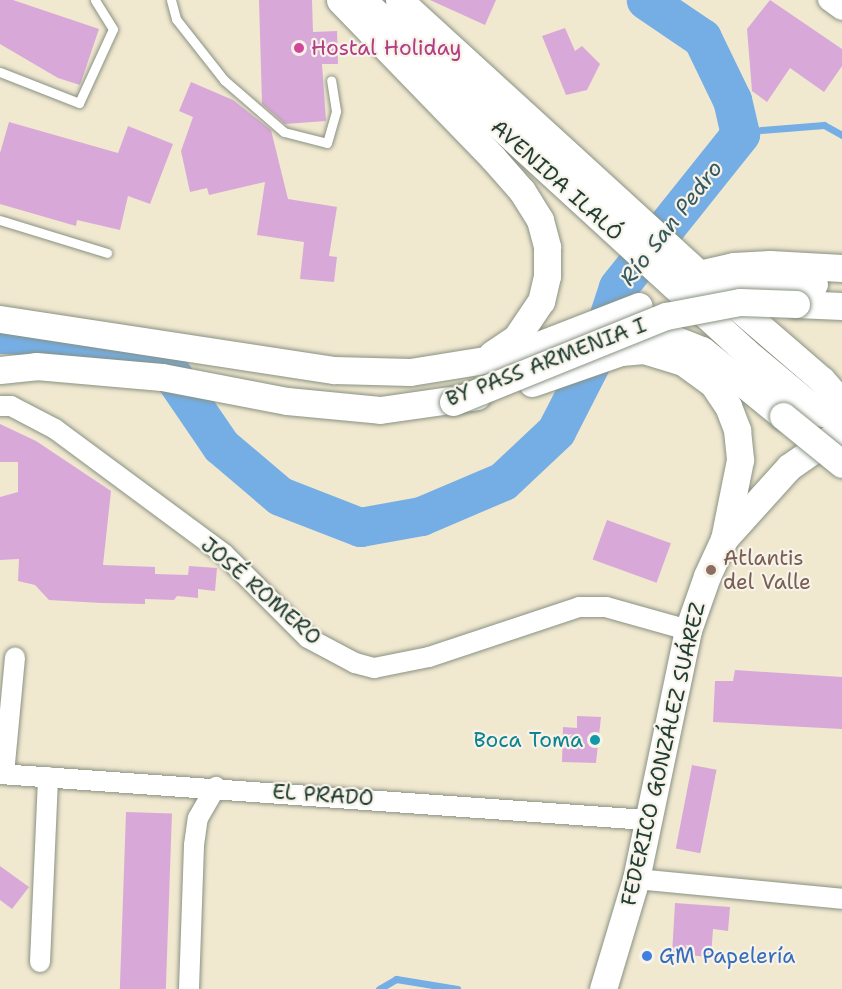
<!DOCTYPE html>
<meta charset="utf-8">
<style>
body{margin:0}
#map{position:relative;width:842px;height:989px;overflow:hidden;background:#f1e8d0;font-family:"Shantell Sans",sans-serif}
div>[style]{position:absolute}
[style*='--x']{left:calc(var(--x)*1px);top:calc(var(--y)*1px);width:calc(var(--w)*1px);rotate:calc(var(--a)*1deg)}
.stream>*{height:7px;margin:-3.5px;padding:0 3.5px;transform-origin:3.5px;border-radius:3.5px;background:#75aee5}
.river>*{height:39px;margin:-19.5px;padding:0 19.5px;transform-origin:19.5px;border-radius:19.5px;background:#75aee5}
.building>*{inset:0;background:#d8a9d8;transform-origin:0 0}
.roads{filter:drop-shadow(0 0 2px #889282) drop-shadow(0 0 2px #889282)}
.lane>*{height:9px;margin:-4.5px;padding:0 4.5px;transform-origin:4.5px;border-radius:4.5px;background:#fff}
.street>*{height:20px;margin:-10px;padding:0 10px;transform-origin:10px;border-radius:10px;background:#fff}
.secondary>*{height:27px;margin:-13.5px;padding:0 13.5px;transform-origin:13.5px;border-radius:13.5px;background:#fff}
.bridges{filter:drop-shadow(0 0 2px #889282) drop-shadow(0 0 2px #889282)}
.secondary-bridge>*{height:27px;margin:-13.5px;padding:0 13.5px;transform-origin:13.5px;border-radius:13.5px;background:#fff}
.dots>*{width:16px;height:16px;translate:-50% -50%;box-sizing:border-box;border:3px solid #f7f3e8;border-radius:50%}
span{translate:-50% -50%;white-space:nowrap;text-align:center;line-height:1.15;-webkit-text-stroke:4.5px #f7f3e8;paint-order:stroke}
.hotel-label{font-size:21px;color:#b23c85}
.left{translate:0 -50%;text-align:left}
.street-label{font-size:21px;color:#1f3d34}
.education-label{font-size:21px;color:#785e54}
.culture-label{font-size:21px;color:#0d838f}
.right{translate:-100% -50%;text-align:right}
.shop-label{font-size:21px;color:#366cbe}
.water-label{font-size:22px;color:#345960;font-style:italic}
</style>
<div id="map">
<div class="stream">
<div style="--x:761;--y:130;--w:63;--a:-4.5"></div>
<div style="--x:824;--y:125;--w:21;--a:29"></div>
<div style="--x:379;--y:989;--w:20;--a:-30"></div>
<div style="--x:396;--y:979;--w:62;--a:9.3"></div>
</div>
<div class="river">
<div style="--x:0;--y:334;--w:66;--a:2.6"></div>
<div style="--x:66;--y:337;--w:103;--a:15.3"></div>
<div style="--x:165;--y:364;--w:99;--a:55.7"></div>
<div style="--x:221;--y:446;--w:77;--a:40.3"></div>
<div style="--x:280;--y:496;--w:86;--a:21.2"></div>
<div style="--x:360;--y:527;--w:62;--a:-10.2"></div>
<div style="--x:421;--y:516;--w:89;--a:-23.1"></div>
<div style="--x:503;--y:481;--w:73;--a:-43.3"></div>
<div style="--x:556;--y:431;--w:90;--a:-62.9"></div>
<div style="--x:597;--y:351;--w:67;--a:-71.8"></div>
<div style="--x:618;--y:287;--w:196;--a:-51.4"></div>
<div style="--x:740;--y:134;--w:35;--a:-103"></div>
<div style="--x:732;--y:100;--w:69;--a:-115.8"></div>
<div style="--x:702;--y:38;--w:68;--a:-145.8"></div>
</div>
<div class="building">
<div style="clip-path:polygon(0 0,13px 0,99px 29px,80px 85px,58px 78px,0 44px)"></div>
<div style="clip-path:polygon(259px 0,312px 0,313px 32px,337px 31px,338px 64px,322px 64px,326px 121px,285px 124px,262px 104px)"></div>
<div style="clip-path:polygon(430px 0,496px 0,485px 25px)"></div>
<div style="clip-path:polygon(770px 0,842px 49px,842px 66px,824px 92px,790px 68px,767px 102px,752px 91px,747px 29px)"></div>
<div style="clip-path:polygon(565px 28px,575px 51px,582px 46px,600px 64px,587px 90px,566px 95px,542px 36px)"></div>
<div style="clip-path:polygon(191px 82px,233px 100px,271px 130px,288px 199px,337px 207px,329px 256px,337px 257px,334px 282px,300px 279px,304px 242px,257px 235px,265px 182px,209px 195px,207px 188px,190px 192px,181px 151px,193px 117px,179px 111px)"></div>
<div style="clip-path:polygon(9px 122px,118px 153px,128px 126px,173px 144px,150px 204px,128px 196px,120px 230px,77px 220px,76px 226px,0 204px,0 153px)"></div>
<div style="clip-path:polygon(0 424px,36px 441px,111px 491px,103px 565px,155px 567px,155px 574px,188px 575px,189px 566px,217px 568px,215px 591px,198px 589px,198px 598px,177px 596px,174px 600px,145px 599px,145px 604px,101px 603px,49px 600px,35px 585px,18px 581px,19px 559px,0 560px,0 497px,18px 492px,18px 462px,0 462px)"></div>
<div style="left:607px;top:520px;width:68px;height:42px;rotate:20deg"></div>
<div style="clip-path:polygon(735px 670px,842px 677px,842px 729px,713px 722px,715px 681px,733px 681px)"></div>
<div style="clip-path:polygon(577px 716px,601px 717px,596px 763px,562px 762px,563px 727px,577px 728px)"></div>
<div style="left:692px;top:765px;width:25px;height:85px;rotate:11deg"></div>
<div style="left:126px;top:812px;width:46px;height:177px;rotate:2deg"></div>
<div style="clip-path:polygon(0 866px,29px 887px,12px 909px,0 900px)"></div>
<div style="clip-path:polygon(675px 903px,730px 907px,728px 931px,713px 929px,711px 957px,672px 954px)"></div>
</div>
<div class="roads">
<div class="lane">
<div style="--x:171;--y:0;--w:20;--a:75"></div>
<div style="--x:176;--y:19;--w:78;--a:51.8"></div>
<div style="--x:224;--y:80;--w:79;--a:40.9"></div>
<div style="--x:284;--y:132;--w:44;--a:14.3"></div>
<div style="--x:327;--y:143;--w:33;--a:-74"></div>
<div style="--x:336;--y:111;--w:31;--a:-99"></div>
<div style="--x:0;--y:72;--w:85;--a:21.4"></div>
<div style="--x:79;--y:103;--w:81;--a:-65.3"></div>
<div style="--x:113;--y:29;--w:34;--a:-122"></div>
<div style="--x:0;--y:220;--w:112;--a:17.1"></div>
</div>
<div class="street">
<div style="--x:828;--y:0;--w:17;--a:36"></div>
<div style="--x:0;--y:406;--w:11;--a:0"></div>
<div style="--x:11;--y:406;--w:50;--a:27.6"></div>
<div style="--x:55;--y:429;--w:210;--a:36.5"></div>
<div style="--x:224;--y:554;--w:119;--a:45"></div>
<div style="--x:308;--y:638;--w:53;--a:28"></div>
<div style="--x:355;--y:663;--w:20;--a:15"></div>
<div style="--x:374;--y:668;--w:56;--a:-11.3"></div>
<div style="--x:429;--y:657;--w:158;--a:-18.4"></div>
<div style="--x:579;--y:607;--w:27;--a:0"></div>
<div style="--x:606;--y:607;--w:85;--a:15.7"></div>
<div style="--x:0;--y:774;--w:648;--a:4.07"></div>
<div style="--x:4;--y:774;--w:117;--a:-84.6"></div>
<div style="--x:636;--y:879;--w:207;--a:5.5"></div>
<div style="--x:40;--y:962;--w:185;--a:-87.5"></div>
<div style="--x:189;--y:989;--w:144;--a:-88"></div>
<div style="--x:194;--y:845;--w:27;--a:-82"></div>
<div style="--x:198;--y:818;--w:36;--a:-60"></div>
</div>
<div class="secondary">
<div style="--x:340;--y:0;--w:220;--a:45.9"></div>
<div style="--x:493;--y:158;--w:44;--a:48.7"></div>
<div style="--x:522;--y:191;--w:34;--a:58"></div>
<div style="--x:540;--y:220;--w:28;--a:75"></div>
<div style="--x:547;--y:247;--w:29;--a:90"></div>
<div style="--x:547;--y:276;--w:26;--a:103"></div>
<div style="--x:541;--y:301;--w:45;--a:124"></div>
<div style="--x:516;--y:338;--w:29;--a:146"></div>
<div style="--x:362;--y:0;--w:520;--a:42.5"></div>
<div style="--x:745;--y:351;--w:95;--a:39.9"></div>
<div style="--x:818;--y:412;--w:25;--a:12"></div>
<div style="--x:399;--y:0;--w:406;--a:42.4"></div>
<div style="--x:699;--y:274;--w:162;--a:40.8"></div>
<div style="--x:822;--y:380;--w:30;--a:49"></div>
<div style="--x:699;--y:274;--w:35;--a:-13"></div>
<div style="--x:733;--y:266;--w:37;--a:-3"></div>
<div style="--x:770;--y:264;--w:72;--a:3.2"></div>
<div style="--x:726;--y:287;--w:88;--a:-2"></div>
<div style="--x:796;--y:304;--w:46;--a:2.5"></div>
<div style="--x:0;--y:319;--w:338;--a:8.7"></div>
<div style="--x:334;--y:370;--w:76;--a:1.5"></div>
<div style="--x:410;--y:372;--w:101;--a:-9.1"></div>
<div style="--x:510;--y:356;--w:138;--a:-21.2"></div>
<div style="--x:647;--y:335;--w:22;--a:5"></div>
<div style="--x:669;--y:337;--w:35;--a:22"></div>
<div style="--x:702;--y:350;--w:104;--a:39.2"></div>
<div style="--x:0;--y:370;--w:36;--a:-6"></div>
<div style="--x:36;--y:366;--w:126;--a:5"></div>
<div style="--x:162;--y:377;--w:127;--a:10.9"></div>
<div style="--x:287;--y:401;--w:93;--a:5.5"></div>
<div style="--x:380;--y:410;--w:98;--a:-8.2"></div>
<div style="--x:532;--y:383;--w:94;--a:-19.2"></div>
<div style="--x:621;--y:352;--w:23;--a:-5"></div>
<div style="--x:644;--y:350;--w:41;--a:17.1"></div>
<div style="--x:683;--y:362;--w:37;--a:36"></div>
<div style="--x:713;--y:384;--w:27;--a:56"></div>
<div style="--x:728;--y:406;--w:26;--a:69"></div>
<div style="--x:737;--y:430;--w:30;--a:84"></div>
<div style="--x:740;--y:460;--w:81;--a:101.4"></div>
<div style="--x:603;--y:989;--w:115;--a:-73.3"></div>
<div style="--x:636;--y:879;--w:254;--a:-78.2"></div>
<div style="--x:688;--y:630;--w:57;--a:-70.6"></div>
<div style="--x:707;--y:576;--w:41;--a:-65.3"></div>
<div style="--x:724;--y:539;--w:97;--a:-47.9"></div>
<div style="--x:789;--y:467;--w:65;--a:-34.9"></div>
</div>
</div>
<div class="bridges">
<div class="secondary-bridge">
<div style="--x:453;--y:402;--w:230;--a:-22"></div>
<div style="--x:666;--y:316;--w:75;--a:-10.7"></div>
<div style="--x:740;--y:302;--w:56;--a:2"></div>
<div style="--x:783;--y:416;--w:76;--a:39.1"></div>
</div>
</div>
<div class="dots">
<div style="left:299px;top:48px;background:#d1479c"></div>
<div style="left:711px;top:570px;background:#8d6e63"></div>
<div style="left:595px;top:740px;background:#0f9aa8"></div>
<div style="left:647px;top:956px;background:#3f7fe0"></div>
</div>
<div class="hotel-label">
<span class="left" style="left:311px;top:48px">Hostal Holiday</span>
</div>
<div class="street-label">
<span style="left:557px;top:180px;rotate:42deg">AVENIDA ILALÓ</span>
<span style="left:546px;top:362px;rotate:-21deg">BY PASS ARMENIA I</span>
<span style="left:261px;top:591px;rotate:41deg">JOSÉ ROMERO</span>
<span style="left:663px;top:754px;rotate:-77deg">FEDERICO GONZÁLEZ SUÁREZ</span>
<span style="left:323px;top:795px;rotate:4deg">EL PRADO</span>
</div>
<div class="education-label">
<span class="left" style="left:723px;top:570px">Atlantis<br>del Valle</span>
</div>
<div class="culture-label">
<span class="right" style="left:583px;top:740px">Boca Toma</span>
</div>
<div class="shop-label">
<span class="left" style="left:659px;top:956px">GM Papelería</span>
</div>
<div class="water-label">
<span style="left:671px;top:223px;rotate:-52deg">Río San Pedro</span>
</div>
</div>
